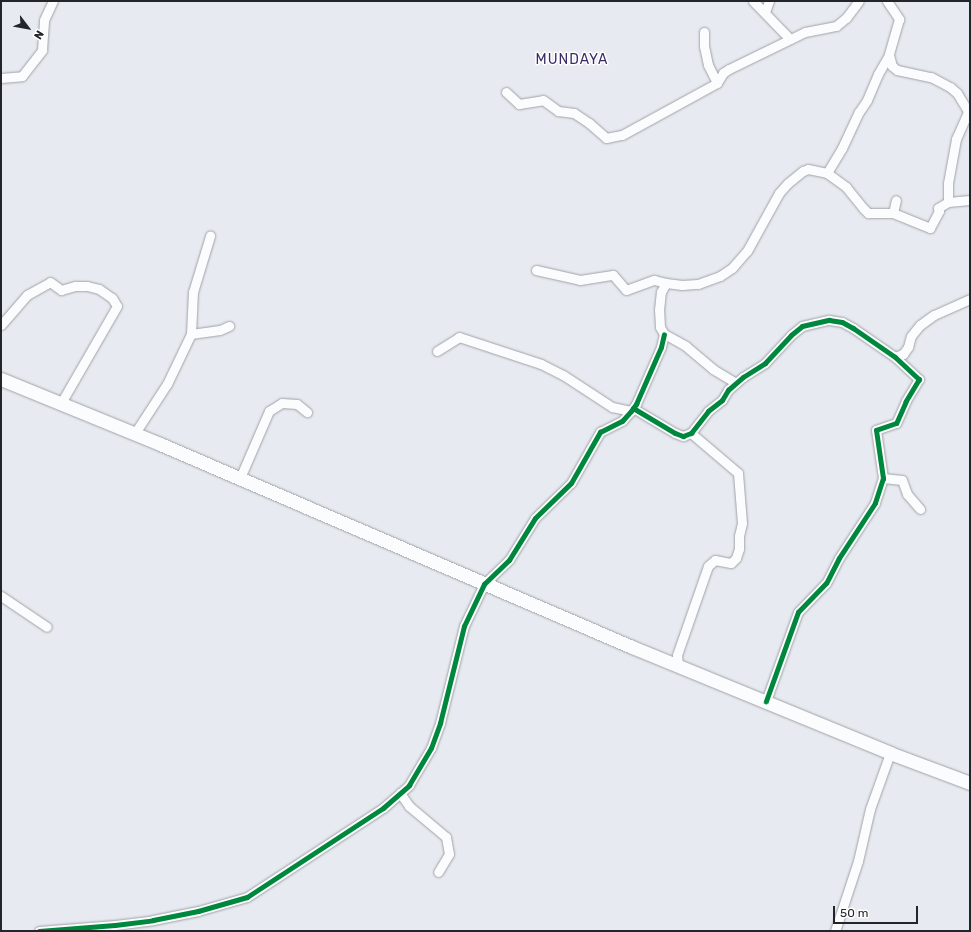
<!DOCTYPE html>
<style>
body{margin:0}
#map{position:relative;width:971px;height:932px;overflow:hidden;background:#e7eaf0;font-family:Rubik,sans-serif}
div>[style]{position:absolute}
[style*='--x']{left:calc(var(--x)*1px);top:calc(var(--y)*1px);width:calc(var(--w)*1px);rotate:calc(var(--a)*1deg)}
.roads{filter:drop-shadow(0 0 1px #a0a2a6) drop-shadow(0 0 1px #a0a2a6)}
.street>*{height:9px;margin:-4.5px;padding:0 4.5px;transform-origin:4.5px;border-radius:4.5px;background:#fbfcfd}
.secondary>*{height:13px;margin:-6.5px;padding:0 6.5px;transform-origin:6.5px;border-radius:6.5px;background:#fbfcfd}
.cycleway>*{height:5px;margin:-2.5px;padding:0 2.5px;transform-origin:2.5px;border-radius:2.5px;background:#00873e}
span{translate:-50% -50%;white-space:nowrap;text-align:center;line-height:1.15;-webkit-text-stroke:3px #fff;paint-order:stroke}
.quarter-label{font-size:14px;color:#3b2c68;letter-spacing:1px}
.frame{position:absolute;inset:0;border:2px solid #222529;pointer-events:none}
.north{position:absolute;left:8px;top:8px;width:40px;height:40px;-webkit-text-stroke:3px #fff;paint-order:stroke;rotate:122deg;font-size:11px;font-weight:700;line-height:16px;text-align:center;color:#222529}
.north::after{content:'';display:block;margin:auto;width:14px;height:18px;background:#222529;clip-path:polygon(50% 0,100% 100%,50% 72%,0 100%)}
.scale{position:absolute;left:833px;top:906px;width:85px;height:18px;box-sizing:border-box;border:2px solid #222529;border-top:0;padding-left:5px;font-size:12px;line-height:14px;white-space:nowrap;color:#222529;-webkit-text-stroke:3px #fff;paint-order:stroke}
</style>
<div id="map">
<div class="roads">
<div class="street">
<div style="--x:753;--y:1;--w:53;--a:45.8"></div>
<div style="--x:887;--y:1;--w:22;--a:56"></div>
<div style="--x:899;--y:19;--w:37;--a:106"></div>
<div style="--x:889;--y:55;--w:11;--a:75"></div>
<div style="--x:892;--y:66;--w:6;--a:39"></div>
<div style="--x:897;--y:70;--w:35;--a:12"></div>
<div style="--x:931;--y:77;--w:21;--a:28"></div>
<div style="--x:950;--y:87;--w:9;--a:41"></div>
<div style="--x:957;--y:93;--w:26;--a:59"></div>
<div style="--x:765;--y:12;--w:12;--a:-70"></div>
<div style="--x:704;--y:32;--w:14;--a:90"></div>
<div style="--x:704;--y:46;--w:19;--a:78"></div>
<div style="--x:708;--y:65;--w:20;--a:63"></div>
<div style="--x:1;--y:78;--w:21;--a:-5"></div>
<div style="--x:22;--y:76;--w:33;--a:-52"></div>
<div style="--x:42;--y:50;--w:30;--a:-86"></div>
<div style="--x:44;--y:20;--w:21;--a:-65"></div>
<div style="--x:506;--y:92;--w:18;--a:43"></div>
<div style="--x:519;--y:104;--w:24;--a:-9"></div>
<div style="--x:543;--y:100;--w:19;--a:36"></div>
<div style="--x:558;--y:111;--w:16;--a:7"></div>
<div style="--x:574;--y:113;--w:18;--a:34"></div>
<div style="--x:589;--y:123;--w:23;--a:41"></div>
<div style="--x:606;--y:138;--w:16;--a:-11"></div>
<div style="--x:622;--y:135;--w:108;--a:-28.7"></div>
<div style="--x:717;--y:83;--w:12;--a:-59"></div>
<div style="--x:723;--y:73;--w:7;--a:-34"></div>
<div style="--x:729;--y:69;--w:85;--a:-26"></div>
<div style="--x:805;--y:32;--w:32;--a:-11"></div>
<div style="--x:836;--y:26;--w:13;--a:-39"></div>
<div style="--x:846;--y:18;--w:21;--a:-53"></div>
<div style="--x:827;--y:173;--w:29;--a:-59"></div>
<div style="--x:842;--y:148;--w:40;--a:-65"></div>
<div style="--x:859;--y:112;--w:14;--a:-56"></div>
<div style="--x:867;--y:100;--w:28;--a:-67"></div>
<div style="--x:878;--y:74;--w:22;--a:-60"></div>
<div style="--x:948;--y:202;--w:19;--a:-90"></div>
<div style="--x:948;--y:183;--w:45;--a:-79.7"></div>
<div style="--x:956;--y:139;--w:30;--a:-66"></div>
<div style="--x:893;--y:213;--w:40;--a:22"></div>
<div style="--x:930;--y:228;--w:19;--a:-62"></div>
<div style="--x:939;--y:211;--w:3;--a:-108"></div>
<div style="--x:938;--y:208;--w:12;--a:-31"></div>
<div style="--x:948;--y:202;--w:22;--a:-5"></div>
<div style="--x:536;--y:270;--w:45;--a:12.8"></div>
<div style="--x:580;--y:280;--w:33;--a:-9"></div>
<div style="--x:613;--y:275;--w:20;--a:49"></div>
<div style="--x:626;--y:290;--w:30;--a:-20"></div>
<div style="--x:654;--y:280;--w:12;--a:14"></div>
<div style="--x:1;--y:325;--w:40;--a:-49"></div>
<div style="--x:27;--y:295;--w:26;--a:-29"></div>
<div style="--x:50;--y:282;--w:14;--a:36"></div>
<div style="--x:61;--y:290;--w:15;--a:-16"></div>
<div style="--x:75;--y:286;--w:12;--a:0"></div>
<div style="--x:87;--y:286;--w:12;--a:14"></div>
<div style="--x:99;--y:289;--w:16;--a:35"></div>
<div style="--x:112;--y:298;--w:9;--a:58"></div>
<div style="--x:117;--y:306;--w:112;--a:120"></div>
<div style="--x:191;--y:334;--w:29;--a:-8"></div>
<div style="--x:220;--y:330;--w:10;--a:-24"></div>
<div style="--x:437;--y:351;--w:26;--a:-32"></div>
<div style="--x:459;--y:337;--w:86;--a:18.2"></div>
<div style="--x:541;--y:364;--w:25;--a:27"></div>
<div style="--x:563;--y:375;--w:59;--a:33.1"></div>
<div style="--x:612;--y:407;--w:19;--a:12"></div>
<div style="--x:895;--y:357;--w:9;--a:-21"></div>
<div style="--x:903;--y:354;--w:9;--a:-54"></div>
<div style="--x:908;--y:347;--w:11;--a:-75"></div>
<div style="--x:911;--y:336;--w:14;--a:-51"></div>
<div style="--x:920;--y:325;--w:17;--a:-36"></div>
<div style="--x:934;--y:315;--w:39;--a:-24"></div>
<div style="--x:736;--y:383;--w:27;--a:-149"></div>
<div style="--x:713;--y:369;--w:35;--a:-140"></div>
<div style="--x:686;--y:346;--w:25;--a:-151"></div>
<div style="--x:664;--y:334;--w:8;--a:-120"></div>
<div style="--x:660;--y:327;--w:17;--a:-93"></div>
<div style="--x:659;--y:310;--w:18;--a:-84"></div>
<div style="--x:661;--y:292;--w:10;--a:-61"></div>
<div style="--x:666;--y:283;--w:16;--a:7"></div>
<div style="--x:682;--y:285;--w:16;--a:-4"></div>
<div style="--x:698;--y:284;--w:23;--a:-20"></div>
<div style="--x:720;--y:276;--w:14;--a:-34"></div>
<div style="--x:732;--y:268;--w:23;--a:-49"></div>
<div style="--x:747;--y:251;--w:66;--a:-61.1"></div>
<div style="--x:779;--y:193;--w:13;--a:-48"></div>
<div style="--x:788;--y:183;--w:19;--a:-39"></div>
<div style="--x:803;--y:171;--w:5;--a:-22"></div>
<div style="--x:808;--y:169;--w:19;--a:12"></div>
<div style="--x:827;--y:173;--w:24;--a:36"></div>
<div style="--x:846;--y:187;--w:28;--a:51"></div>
<div style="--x:864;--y:209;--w:6;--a:45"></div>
<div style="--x:868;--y:213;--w:25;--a:0"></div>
<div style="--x:893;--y:213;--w:13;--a:-77"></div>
<div style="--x:633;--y:408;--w:49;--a:30.8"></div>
<div style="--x:675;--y:433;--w:9;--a:21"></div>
<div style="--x:683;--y:436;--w:9;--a:-21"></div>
<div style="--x:691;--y:433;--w:28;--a:-52"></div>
<div style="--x:708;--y:411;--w:18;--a:-38"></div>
<div style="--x:722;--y:400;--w:12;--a:-59"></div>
<div style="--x:728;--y:390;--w:20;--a:-41"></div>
<div style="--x:743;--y:377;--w:26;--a:-32"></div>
<div style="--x:765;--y:363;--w:38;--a:-47"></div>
<div style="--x:791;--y:335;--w:14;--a:-39"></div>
<div style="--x:802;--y:326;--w:28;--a:-13"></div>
<div style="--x:829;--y:320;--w:13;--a:9"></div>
<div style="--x:842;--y:322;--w:13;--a:29"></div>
<div style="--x:853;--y:328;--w:51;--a:34.6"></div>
<div style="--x:895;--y:357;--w:33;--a:43"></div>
<div style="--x:919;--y:379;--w:26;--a:121"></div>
<div style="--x:906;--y:401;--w:24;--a:114"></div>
<div style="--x:896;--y:423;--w:21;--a:161"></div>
<div style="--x:876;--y:430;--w:49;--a:81.7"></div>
<div style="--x:883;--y:478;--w:26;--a:108"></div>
<div style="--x:875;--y:503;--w:66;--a:123.2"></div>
<div style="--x:839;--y:558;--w:28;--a:117"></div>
<div style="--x:826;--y:583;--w:40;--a:134"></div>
<div style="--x:798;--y:612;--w:95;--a:109.8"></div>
<div style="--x:135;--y:433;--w:59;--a:-56.9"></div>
<div style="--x:167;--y:384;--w:55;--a:-64.4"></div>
<div style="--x:191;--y:334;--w:42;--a:-87.3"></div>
<div style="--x:193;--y:292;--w:59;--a:-73.1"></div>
<div style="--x:240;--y:478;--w:73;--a:-66.6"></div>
<div style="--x:269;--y:411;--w:15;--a:-32"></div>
<div style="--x:282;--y:403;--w:15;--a:4"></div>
<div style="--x:297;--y:404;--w:13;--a:39"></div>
<div style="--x:883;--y:478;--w:19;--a:6"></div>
<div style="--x:902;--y:480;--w:15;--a:70"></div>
<div style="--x:907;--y:494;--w:20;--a:49"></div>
<div style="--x:1;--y:596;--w:55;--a:34"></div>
<div style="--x:678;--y:666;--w:11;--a:-95"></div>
<div style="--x:677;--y:655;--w:94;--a:-70.8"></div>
<div style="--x:708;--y:566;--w:9;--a:-41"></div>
<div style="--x:715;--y:560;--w:16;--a:11"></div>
<div style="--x:731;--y:563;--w:7;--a:-45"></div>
<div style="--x:736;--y:558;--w:9;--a:-72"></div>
<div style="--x:739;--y:549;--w:13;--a:-90"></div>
<div style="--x:739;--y:536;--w:13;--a:-77"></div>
<div style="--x:742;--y:523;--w:50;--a:-94.6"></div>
<div style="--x:738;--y:473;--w:62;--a:-139.6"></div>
<div style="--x:400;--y:793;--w:16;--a:55"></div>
<div style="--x:409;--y:806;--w:48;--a:40"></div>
<div style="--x:446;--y:837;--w:17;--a:80"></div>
<div style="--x:449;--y:854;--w:21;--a:121"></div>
<div style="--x:39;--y:931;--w:76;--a:-4.5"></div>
<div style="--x:115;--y:925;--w:38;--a:-7"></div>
<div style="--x:153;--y:920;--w:46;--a:-11.3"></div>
<div style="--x:198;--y:911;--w:51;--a:-15.9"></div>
<div style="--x:247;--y:897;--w:163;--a:-33.2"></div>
<div style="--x:383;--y:808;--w:35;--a:-41"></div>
<div style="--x:409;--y:785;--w:43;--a:-59.3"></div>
<div style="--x:431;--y:748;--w:27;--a:-70"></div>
<div style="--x:440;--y:723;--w:100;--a:-76.1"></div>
<div style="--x:464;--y:626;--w:47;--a:-64.5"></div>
<div style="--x:484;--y:584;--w:35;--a:-44"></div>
<div style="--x:509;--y:560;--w:49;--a:-58.2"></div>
<div style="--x:535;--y:518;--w:50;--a:-44.2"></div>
<div style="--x:571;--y:483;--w:59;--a:-60.4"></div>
<div style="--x:600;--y:432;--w:25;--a:-27"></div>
<div style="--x:622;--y:421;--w:13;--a:-48"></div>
<div style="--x:631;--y:411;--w:9;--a:-54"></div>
<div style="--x:636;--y:404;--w:62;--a:-66.3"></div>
<div style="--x:661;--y:347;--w:13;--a:-77"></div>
<div style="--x:835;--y:931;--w:74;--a:-71.8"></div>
<div style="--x:858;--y:861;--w:53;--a:-77"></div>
<div style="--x:870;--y:809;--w:59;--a:-70.3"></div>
</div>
<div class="secondary">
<div style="--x:1;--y:379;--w:172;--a:22.2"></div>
<div style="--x:160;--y:444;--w:514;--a:23.27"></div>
<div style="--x:632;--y:647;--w:279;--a:22.3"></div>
<div style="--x:890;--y:753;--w:85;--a:20.6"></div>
</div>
</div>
<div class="cycleway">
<div style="--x:633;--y:408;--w:49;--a:30.8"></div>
<div style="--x:675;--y:433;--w:9;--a:21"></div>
<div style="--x:683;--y:436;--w:9;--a:-21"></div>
<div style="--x:691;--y:433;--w:28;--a:-52"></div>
<div style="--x:708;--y:411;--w:18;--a:-38"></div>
<div style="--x:722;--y:400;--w:12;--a:-59"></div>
<div style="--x:728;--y:390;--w:20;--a:-41"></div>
<div style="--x:743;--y:377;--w:26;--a:-32"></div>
<div style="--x:765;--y:363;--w:38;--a:-47"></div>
<div style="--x:791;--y:335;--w:14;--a:-39"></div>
<div style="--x:802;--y:326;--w:28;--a:-13"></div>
<div style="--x:829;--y:320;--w:13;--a:9"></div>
<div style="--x:842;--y:322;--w:13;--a:29"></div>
<div style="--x:853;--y:328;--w:51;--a:34.6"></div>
<div style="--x:895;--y:357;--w:33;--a:43"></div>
<div style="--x:919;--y:379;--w:26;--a:121"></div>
<div style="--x:906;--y:401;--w:24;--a:114"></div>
<div style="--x:896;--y:423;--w:21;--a:161"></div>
<div style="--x:876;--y:430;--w:49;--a:81.7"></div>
<div style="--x:883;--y:478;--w:26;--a:108"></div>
<div style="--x:875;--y:503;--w:66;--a:123.2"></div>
<div style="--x:839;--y:558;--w:28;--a:117"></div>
<div style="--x:826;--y:583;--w:40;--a:134"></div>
<div style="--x:798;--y:612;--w:95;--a:109.8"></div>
<div style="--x:39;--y:931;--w:76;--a:-4.5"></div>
<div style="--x:115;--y:925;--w:38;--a:-7"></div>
<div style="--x:153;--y:920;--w:46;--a:-11.3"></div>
<div style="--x:198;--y:911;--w:51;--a:-15.9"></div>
<div style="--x:247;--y:897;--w:163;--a:-33.2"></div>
<div style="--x:383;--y:808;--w:35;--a:-41"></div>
<div style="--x:409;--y:785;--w:43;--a:-59.3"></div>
<div style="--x:431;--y:748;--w:27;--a:-70"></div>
<div style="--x:440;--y:723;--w:100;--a:-76.1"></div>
<div style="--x:464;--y:626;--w:47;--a:-64.5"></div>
<div style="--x:484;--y:584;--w:35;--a:-44"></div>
<div style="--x:509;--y:560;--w:49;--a:-58.2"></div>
<div style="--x:535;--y:518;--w:50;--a:-44.2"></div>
<div style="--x:571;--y:483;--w:59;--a:-60.4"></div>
<div style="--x:600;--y:432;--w:25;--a:-27"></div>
<div style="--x:622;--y:421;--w:13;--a:-48"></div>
<div style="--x:631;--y:411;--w:9;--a:-54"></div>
<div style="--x:636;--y:404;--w:62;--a:-66.3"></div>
<div style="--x:661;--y:347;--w:13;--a:-77"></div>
</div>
<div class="quarter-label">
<span style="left:572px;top:60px">MUNDAYA</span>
</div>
<div class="frame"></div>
<div class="north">N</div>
<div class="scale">50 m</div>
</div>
